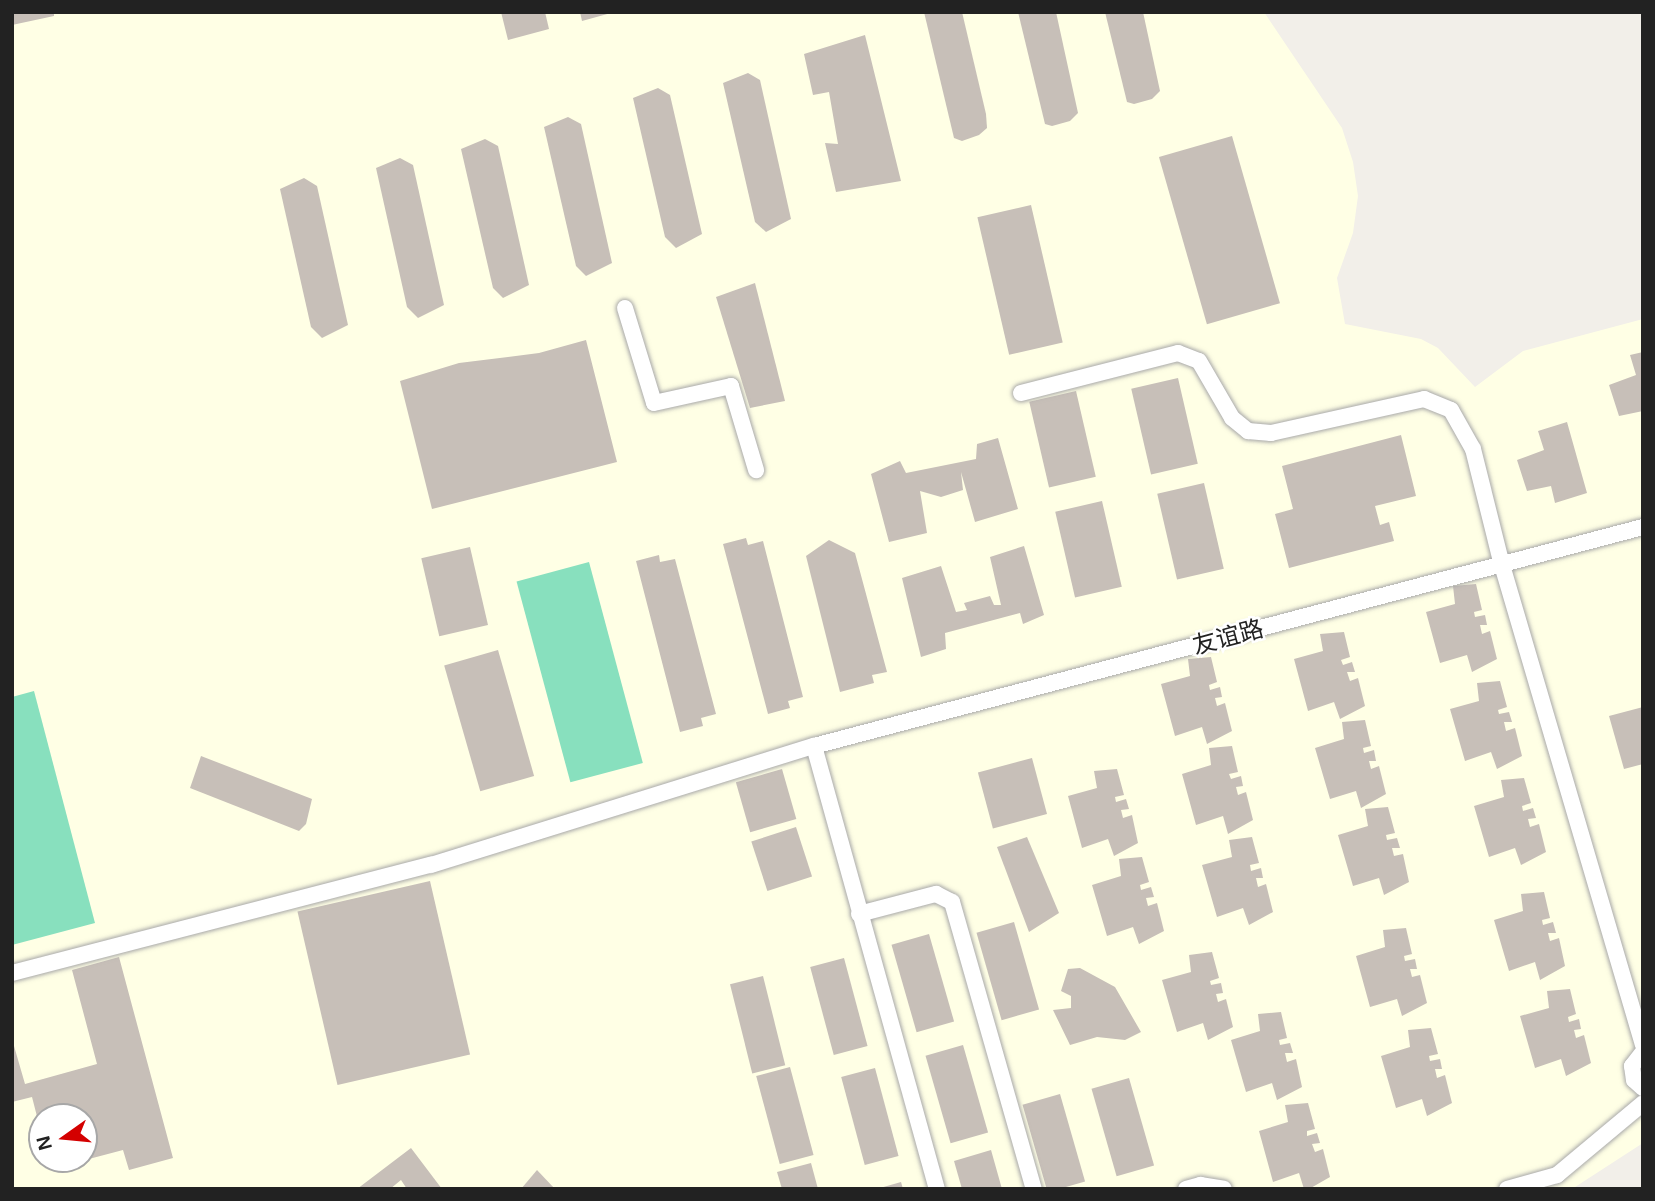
<!DOCTYPE html>
<meta charset="utf-8">
<style>
body{margin:0}
#map{position:relative;width:1655px;height:1201px;overflow:hidden;background:#f2efe9;font-family:Helvetica,"Noto Sans SC",sans-serif}
div>[style]{position:absolute}
[style*='--x']{left:calc(var(--x)*1px);top:calc(var(--y)*1px);width:calc(var(--w)*1px);rotate:calc(var(--a)*1deg)}
.education>*{inset:0;background:#ffffe5}
.pitch>*{inset:0;background:#88e0be;transform-origin:0 0}
.building>*{inset:0;background:#c7bfb8;transform-origin:0 0}
.roads{filter:drop-shadow(0 0 2px #a9a9a9) drop-shadow(0 0 2px #a9a9a9)}
.minor>*{height:16px;margin:-8px;padding:0 8px;transform-origin:8px;border-radius:8px;background:#fff}
span{translate:-50% -50%;white-space:nowrap;text-align:center;line-height:1.15;-webkit-text-stroke:5px #fff;paint-order:stroke}
.street-label{font-size:24px;color:#222}
.frame{position:absolute;inset:0;border:14px solid #222;pointer-events:none}
.north{position:absolute;left:28px;top:1103px;width:70px;height:70px;box-sizing:border-box;background:#fff;border:2px solid #a7a7a7;border-radius:50%;rotate:255deg;font-size:19px;font-weight:700;line-height:28px;text-align:center;color:#222}
.north::after{content:'';display:block;margin:auto;width:24px;height:32px;background:#d40000;clip-path:polygon(50% 0,100% 100%,50% 72%,0 100%)}
</style>
<div id="map">
<div class="education">
<div style="clip-path:polygon(evenodd,12px 12px,1264px 12px,1342px 128px,1353px 162px,1358px 196px,1353px 233px,1337px 278px,1345px 324px,1421px 339px,1438px 348px,1475px 387px,1523px 351px,1643px 319px,1643px 1143px,1572px 1189px,12px 1189px,12px 12px,42px 1117px,84px 1117px,84px 1159px,42px 1159px,42px 1117px)"></div>
</div>
<div class="pitch">
<div style="left:589px;top:562px;width:208px;height:75px;rotate:75deg"></div>
<div style="clip-path:polygon(34px 691px,95px 923px,12px 945px,12px 697px)"></div>
</div>
<div class="building">
<div style="clip-path:polygon(12px 12px,54px 12px,54px 16px,12px 25px)"></div>
<div style="clip-path:polygon(501px 12px,545px 12px,549px 29px,508px 40px)"></div>
<div style="clip-path:polygon(580px 12px,611px 12px,611px 13px,582px 21px)"></div>
<div style="clip-path:polygon(924px 12px,962px 12px,986px 114px,987px 128px,979px 135px,962px 141px,954px 138px)"></div>
<div style="clip-path:polygon(1018px 12px,1056px 12px,1078px 113px,1070px 121px,1052px 126px,1045px 124px)"></div>
<div style="clip-path:polygon(1105px 12px,1143px 12px,1160px 91px,1152px 99px,1134px 104px,1127px 102px)"></div>
<div style="clip-path:polygon(865px 35px,901px 181px,836px 192px,825px 143px,838px 144px,829px 92px,813px 95px,804px 54px)"></div>
<div style="clip-path:polygon(748px 73px,760px 80px,791px 219px,766px 232px,755px 222px,723px 83px)"></div>
<div style="clip-path:polygon(658px 88px,670px 95px,702px 234px,676px 248px,665px 237px,633px 98px)"></div>
<div style="clip-path:polygon(568px 117px,581px 124px,612px 263px,586px 276px,576px 266px,544px 127px)"></div>
<div style="left:1232px;top:136px;width:174px;height:76px;rotate:74deg"></div>
<div style="clip-path:polygon(485px 139px,498px 146px,529px 285px,503px 298px,493px 288px,461px 149px)"></div>
<div style="clip-path:polygon(400px 158px,413px 165px,444px 305px,418px 318px,407px 307px,376px 168px)"></div>
<div style="clip-path:polygon(304px 178px,317px 186px,348px 325px,322px 338px,311px 327px,280px 189px)"></div>
<div style="left:1031px;top:205px;width:141px;height:55px;rotate:77deg"></div>
<div style="clip-path:polygon(755px 283px,785px 401px,750px 408px,716px 297px)"></div>
<div style="clip-path:polygon(586px 340px,617px 462px,432px 509px,400px 381px,459px 363px,539px 353px)"></div>
<div style="clip-path:polygon(1643px 352px,1643px 411px,1619px 416px,1609px 385px,1636px 375px,1630px 355px)"></div>
<div style="left:1178px;top:378px;width:88px;height:48px;rotate:77deg"></div>
<div style="left:1076px;top:391px;width:88px;height:48px;rotate:77deg"></div>
<div style="clip-path:polygon(1567px 422px,1587px 493px,1555px 503px,1551px 486px,1527px 491px,1517px 460px,1544px 450px,1538px 431px)"></div>
<div style="clip-path:polygon(1401px 435px,1416px 496px,1375px 506px,1380px 525px,1389px 522px,1394px 541px,1289px 568px,1275px 514px,1293px 509px,1282px 466px)"></div>
<div style="clip-path:polygon(998px 438px,1018px 509px,975px 522px,961px 472px,963px 490px,941px 497px,920px 491px,927px 533px,889px 542px,871px 474px,900px 461px,906px 473px,976px 459px,977px 444px)"></div>
<div style="left:1204px;top:483px;width:88px;height:48px;rotate:77deg"></div>
<div style="left:1102px;top:501px;width:88px;height:48px;rotate:77deg"></div>
<div style="clip-path:polygon(746px 538px,748px 545px,763px 541px,803px 697px,788px 701px,790px 708px,768px 714px,723px 544px)"></div>
<div style="clip-path:polygon(829px 540px,855px 553px,887px 672px,872px 675px,874px 683px,840px 692px,806px 556px)"></div>
<div style="clip-path:polygon(1024px 546px,1044px 615px,1023px 624px,1020px 613px,945px 633px,946px 649px,921px 657px,902px 578px,941px 566px,956px 612px,967px 610px,964px 603px,990px 596px,994px 605px,1001px 605px,990px 557px)"></div>
<div style="left:470px;top:547px;width:80px;height:50px;rotate:77deg"></div>
<div style="clip-path:polygon(659px 555px,660px 562px,675px 559px,716px 714px,701px 718px,703px 726px,680px 732px,636px 561px)"></div>
<div style="clip-path:polygon(1476px 584px,1482px 610px,1474px 612px,1475px 617px,1485px 615px,1487px 625px,1480px 625px,1482px 634px,1490px 631px,1497px 659px,1472px 672px,1467px 655px,1440px 663px,1426px 612px,1455px 604px,1453px 586px)"></div>
<div style="clip-path:polygon(1344px 632px,1350px 657px,1341px 660px,1343px 665px,1352px 662px,1355px 672px,1347px 672px,1350px 681px,1358px 678px,1365px 706px,1340px 719px,1334px 702px,1308px 711px,1294px 659px,1323px 651px,1320px 634px)"></div>
<div style="left:498px;top:650px;width:131px;height:56px;rotate:74deg"></div>
<div style="clip-path:polygon(1211px 657px,1217px 682px,1209px 685px,1210px 690px,1220px 687px,1222px 697px,1215px 698px,1217px 706px,1225px 703px,1232px 731px,1207px 744px,1202px 727px,1175px 736px,1161px 684px,1190px 676px,1188px 659px)"></div>
<div style="clip-path:polygon(1500px 681px,1507px 707px,1498px 710px,1499px 714px,1509px 712px,1512px 722px,1504px 722px,1506px 731px,1515px 728px,1522px 756px,1497px 769px,1491px 752px,1465px 761px,1450px 709px,1479px 701px,1477px 683px)"></div>
<div style="clip-path:polygon(1643px 707px,1643px 764px,1624px 769px,1609px 716px)"></div>
<div style="clip-path:polygon(1365px 720px,1371px 746px,1363px 748px,1364px 753px,1374px 750px,1376px 761px,1369px 761px,1371px 769px,1379px 766px,1386px 794px,1361px 808px,1356px 791px,1330px 799px,1315px 748px,1344px 739px,1342px 722px)"></div>
<div style="clip-path:polygon(1232px 746px,1238px 772px,1229px 774px,1231px 779px,1241px 776px,1243px 786px,1236px 787px,1238px 795px,1246px 792px,1253px 820px,1228px 834px,1223px 816px,1196px 825px,1182px 774px,1211px 765px,1209px 748px)"></div>
<div style="clip-path:polygon(201px 756px,312px 799px,306px 824px,299px 831px,190px 788px)"></div>
<div style="left:1032px;top:758px;width:58px;height:56px;rotate:75deg"></div>
<div style="left:782px;top:769px;width:52px;height:48px;rotate:74deg"></div>
<div style="clip-path:polygon(1117px 769px,1124px 795px,1115px 797px,1116px 802px,1126px 799px,1129px 809px,1121px 810px,1123px 818px,1132px 815px,1138px 843px,1114px 856px,1108px 839px,1082px 848px,1068px 796px,1097px 788px,1094px 771px)"></div>
<div style="clip-path:polygon(1524px 778px,1531px 803px,1522px 806px,1523px 811px,1533px 808px,1536px 818px,1528px 819px,1530px 827px,1539px 824px,1546px 852px,1521px 865px,1515px 848px,1489px 857px,1474px 806px,1504px 797px,1501px 780px)"></div>
<div style="clip-path:polygon(1388px 807px,1395px 833px,1386px 835px,1387px 840px,1397px 838px,1400px 848px,1392px 848px,1394px 856px,1403px 854px,1409px 882px,1384px 895px,1379px 878px,1353px 886px,1338px 835px,1368px 826px,1365px 809px)"></div>
<div style="left:796px;top:827px;width:52px;height:47px;rotate:72deg"></div>
<div style="clip-path:polygon(1027px 837px,1059px 913px,1029px 932px,997px 847px)"></div>
<div style="clip-path:polygon(1252px 837px,1259px 863px,1250px 865px,1251px 871px,1261px 868px,1263px 878px,1256px 878px,1258px 887px,1266px 884px,1273px 912px,1249px 925px,1243px 908px,1217px 917px,1202px 865px,1232px 857px,1229px 840px)"></div>
<div style="clip-path:polygon(1142px 857px,1149px 882px,1140px 885px,1141px 890px,1151px 887px,1154px 897px,1146px 898px,1148px 906px,1157px 903px,1164px 931px,1139px 944px,1133px 927px,1107px 936px,1092px 885px,1121px 876px,1119px 859px)"></div>
<div style="left:430px;top:881px;width:178px;height:136px;rotate:77deg"></div>
<div style="clip-path:polygon(1544px 892px,1550px 918px,1542px 920px,1543px 925px,1553px 922px,1556px 933px,1548px 933px,1550px 941px,1559px 938px,1565px 966px,1540px 980px,1535px 962px,1509px 971px,1494px 920px,1523px 911px,1521px 894px)"></div>
<div style="left:1014px;top:922px;width:91px;height:39px;rotate:74deg"></div>
<div style="clip-path:polygon(1406px 928px,1412px 954px,1404px 956px,1405px 961px,1415px 959px,1417px 969px,1410px 969px,1412px 977px,1420px 975px,1427px 1003px,1402px 1016px,1397px 999px,1370px 1007px,1356px 956px,1385px 947px,1383px 930px)"></div>
<div style="left:929px;top:934px;width:91px;height:39px;rotate:74deg"></div>
<div style="clip-path:polygon(1212px 952px,1219px 978px,1210px 981px,1211px 985px,1221px 983px,1223px 993px,1216px 994px,1218px 1002px,1226px 999px,1233px 1027px,1208px 1040px,1203px 1023px,1177px 1032px,1162px 980px,1191px 972px,1189px 955px)"></div>
<div style="clip-path:polygon(119px 957px,173px 1158px,129px 1170px,123px 1150px,51px 1169px,49px 1159px,84px 1159px,84px 1117px,42px 1117px,41px 1132px,32px 1097px,12px 1102px,12px 1039px,25px 1084px,97px 1064px,72px 970px)"></div>
<div style="left:844px;top:958px;width:91px;height:35px;rotate:75deg"></div>
<div style="clip-path:polygon(1080px 968px,1115px 987px,1141px 1032px,1125px 1040px,1097px 1037px,1070px 1045px,1053px 1010px,1071px 1008px,1071px 996px,1061px 991px,1068px 969px)"></div>
<div style="left:763px;top:976px;width:92px;height:34px;rotate:76deg"></div>
<div style="clip-path:polygon(1570px 989px,1576px 1014px,1568px 1017px,1569px 1022px,1579px 1019px,1581px 1029px,1574px 1030px,1576px 1038px,1584px 1035px,1591px 1063px,1566px 1076px,1561px 1059px,1535px 1068px,1520px 1016px,1549px 1008px,1547px 991px)"></div>
<div style="clip-path:polygon(1281px 1012px,1287px 1038px,1279px 1040px,1280px 1045px,1290px 1043px,1293px 1053px,1285px 1053px,1287px 1062px,1296px 1059px,1302px 1087px,1277px 1100px,1272px 1083px,1246px 1092px,1231px 1040px,1260px 1031px,1258px 1014px)"></div>
<div style="clip-path:polygon(1431px 1028px,1438px 1054px,1429px 1056px,1430px 1061px,1440px 1059px,1442px 1069px,1435px 1069px,1437px 1078px,1445px 1075px,1452px 1103px,1427px 1116px,1422px 1099px,1396px 1108px,1381px 1056px,1410px 1047px,1408px 1030px)"></div>
<div style="left:963px;top:1045px;width:91px;height:39px;rotate:74deg"></div>
<div style="left:790px;top:1067px;width:91px;height:35px;rotate:75deg"></div>
<div style="left:875px;top:1068px;width:91px;height:35px;rotate:75deg"></div>
<div style="left:1129px;top:1078px;width:91px;height:39px;rotate:74deg"></div>
<div style="left:1060px;top:1094px;width:91px;height:39px;rotate:74deg"></div>
<div style="clip-path:polygon(1308px 1103px,1315px 1129px,1307px 1131px,1307px 1136px,1317px 1133px,1320px 1143px,1312px 1144px,1315px 1152px,1323px 1149px,1330px 1177px,1309px 1189px,1304px 1189px,1299px 1173px,1273px 1182px,1259px 1131px,1288px 1122px,1285px 1105px)"></div>
<div style="clip-path:polygon(411px 1148px,442px 1189px,407px 1189px,401px 1180px,390px 1189px,357px 1189px)"></div>
<div style="clip-path:polygon(991px 1150px,1002px 1189px,962px 1189px,954px 1161px)"></div>
<div style="clip-path:polygon(811px 1163px,818px 1189px,782px 1189px,777px 1172px)"></div>
<div style="clip-path:polygon(537px 1170px,555px 1189px,521px 1189px)"></div>
<div style="clip-path:polygon(901px 1182px,903px 1189px,880px 1189px,880px 1188px)"></div>
</div>
<div class="roads">
<div class="minor">
<div style="--x:625;--y:308;--w:99;--a:73"></div>
<div style="--x:654;--y:403;--w:79;--a:-12.4"></div>
<div style="--x:731;--y:386;--w:88;--a:73.4"></div>
<div style="--x:1021;--y:393;--w:162;--a:-14.3"></div>
<div style="--x:1178;--y:353;--w:22;--a:21"></div>
<div style="--x:1199;--y:361;--w:66;--a:59.9"></div>
<div style="--x:1232;--y:418;--w:21;--a:39"></div>
<div style="--x:1248;--y:431;--w:23;--a:5"></div>
<div style="--x:1271;--y:433;--w:157;--a:-12.5"></div>
<div style="--x:1424;--y:399;--w:29;--a:22"></div>
<div style="--x:1451;--y:410;--w:45;--a:60.6"></div>
<div style="--x:1473;--y:449;--w:120;--a:76"></div>
<div style="--x:1502;--y:565;--w:500;--a:73.63"></div>
<div style="--x:814;--y:746;--w:857;--a:-14.8"></div>
<div style="--x:859;--y:914;--w:80;--a:-14.6"></div>
<div style="--x:936;--y:894;--w:18;--a:27"></div>
<div style="--x:952;--y:902;--w:298;--a:74.1"></div>
<div style="--x:12;--y:973;--w:433;--a:-14.5"></div>
<div style="--x:431;--y:865;--w:401;--a:-17.3"></div>
<div style="--x:814;--y:746;--w:460;--a:74.5"></div>
<div style="--x:1643;--y:1052;--w:18;--a:128"></div>
<div style="--x:1632;--y:1066;--w:14;--a:82"></div>
<div style="--x:1634;--y:1080;--w:12;--a:42"></div>
<div style="--x:1186;--y:1189;--w:15;--a:-16"></div>
<div style="--x:1200;--y:1185;--w:24;--a:9"></div>
<div style="--x:1507;--y:1189;--w:52;--a:-15.6"></div>
<div style="--x:1557;--y:1175;--w:112;--a:-39.9"></div>
</div>
</div>
<div class="street-label">
<span style="left:1228px;top:637px;rotate:-15deg">友谊路</span>
</div>
<div class="frame"></div>
<div class="north">N</div>
</div>
